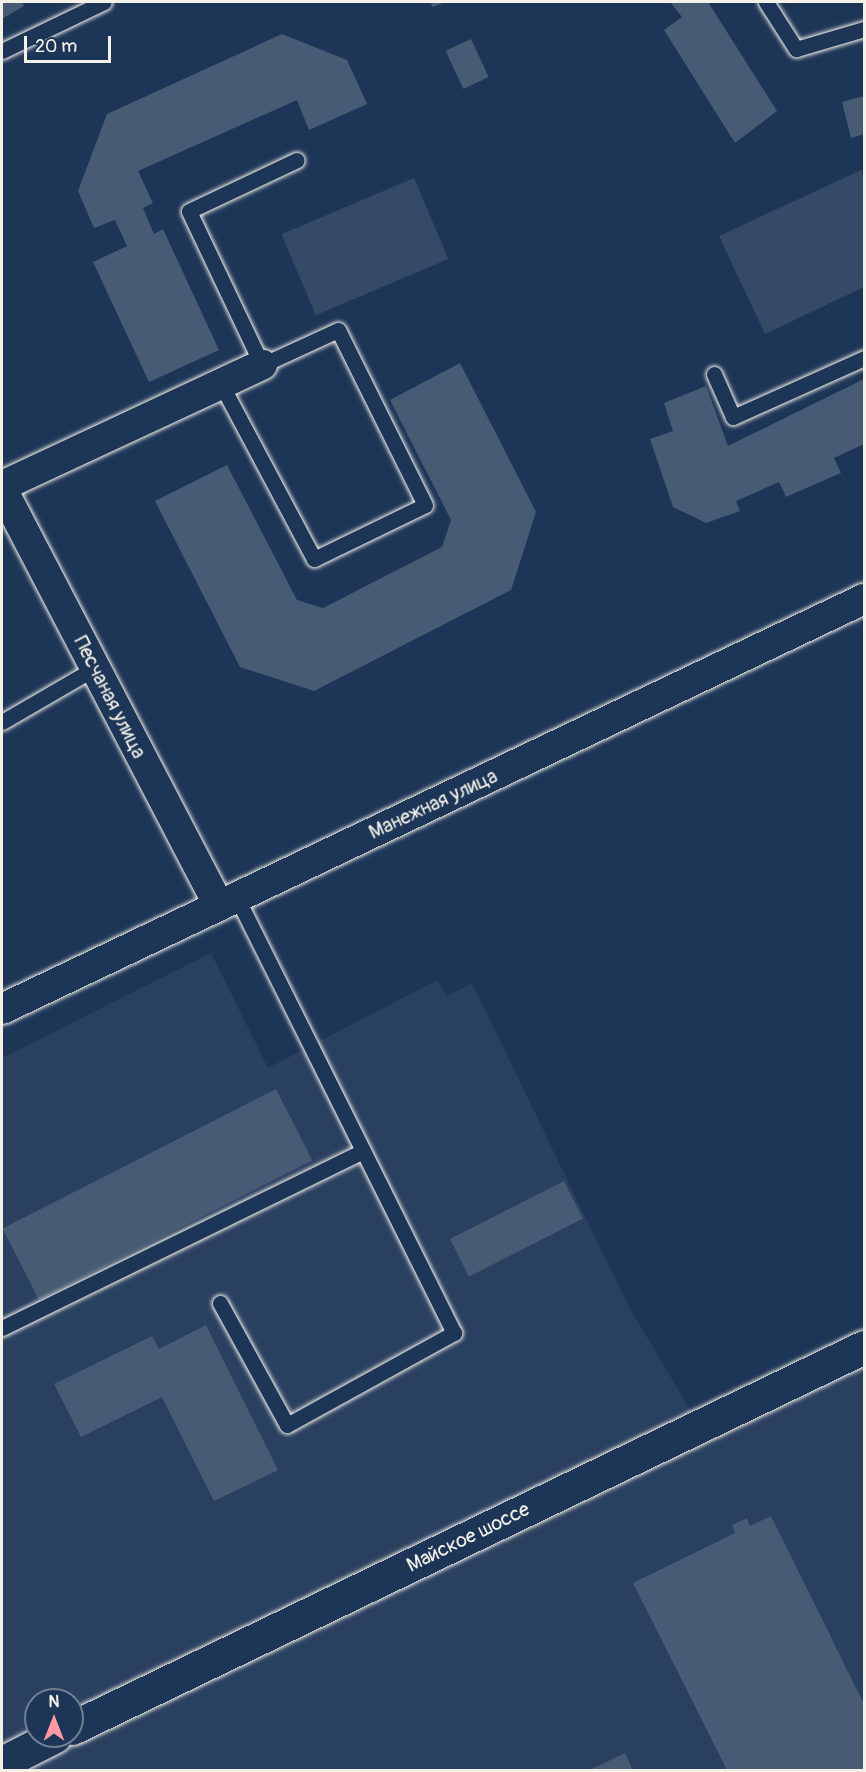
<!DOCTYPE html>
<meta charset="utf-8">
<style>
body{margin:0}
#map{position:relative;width:866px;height:1772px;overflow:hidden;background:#1d3557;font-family:Pangolin,sans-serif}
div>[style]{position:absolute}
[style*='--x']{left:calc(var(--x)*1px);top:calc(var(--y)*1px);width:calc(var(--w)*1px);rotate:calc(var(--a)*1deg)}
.built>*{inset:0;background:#2a4060}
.green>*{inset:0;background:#354a67;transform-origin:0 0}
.building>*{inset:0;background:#485b74;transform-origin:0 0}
.roads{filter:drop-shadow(0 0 2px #f4f1e8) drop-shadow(0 0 2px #f4f1e8)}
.lane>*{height:15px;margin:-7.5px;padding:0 7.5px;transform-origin:7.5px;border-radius:7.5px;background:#1d3557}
.street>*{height:30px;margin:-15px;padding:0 15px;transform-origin:15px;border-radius:15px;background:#1d3557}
.secondary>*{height:33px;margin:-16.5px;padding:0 16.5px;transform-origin:16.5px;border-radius:16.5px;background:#1d3557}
span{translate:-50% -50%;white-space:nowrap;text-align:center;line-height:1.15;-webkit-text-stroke:4.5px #1d3557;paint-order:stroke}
.street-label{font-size:20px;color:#f4f1e8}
.frame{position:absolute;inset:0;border:3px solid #f4f1e8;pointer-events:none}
.north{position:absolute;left:24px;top:1688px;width:60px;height:60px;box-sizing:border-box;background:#1d3557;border:2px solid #738091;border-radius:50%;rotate:0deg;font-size:16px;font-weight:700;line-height:24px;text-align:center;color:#f4f1e8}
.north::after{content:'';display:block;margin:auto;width:21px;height:27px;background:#ff9aa2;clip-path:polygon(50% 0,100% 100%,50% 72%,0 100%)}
.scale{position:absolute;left:24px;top:36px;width:87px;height:27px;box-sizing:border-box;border:3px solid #f4f1e8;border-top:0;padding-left:8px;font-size:18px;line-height:21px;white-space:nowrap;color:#f4f1e8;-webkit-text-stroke:4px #1d3557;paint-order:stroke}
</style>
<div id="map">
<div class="built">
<div style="clip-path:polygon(evenodd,211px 953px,268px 1068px,437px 980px,447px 996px,472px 983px,628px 1305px,708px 1440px,864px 1363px,864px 1770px,2px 1770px,2px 1058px,211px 953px,36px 1700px,72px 1700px,72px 1736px,36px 1736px,36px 1700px)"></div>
</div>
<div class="green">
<div style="clip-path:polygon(861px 170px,864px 178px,864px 287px,765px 334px,719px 236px)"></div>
<div style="left:414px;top:178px;width:88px;height:144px;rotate:67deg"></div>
</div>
<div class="building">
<div style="clip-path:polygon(2px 2px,22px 2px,24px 6px,2px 19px)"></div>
<div style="clip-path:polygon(430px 2px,445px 2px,433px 7px)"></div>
<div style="clip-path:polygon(670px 2px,708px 2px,777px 111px,735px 143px,664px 30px,682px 17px)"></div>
<div style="clip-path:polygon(282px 34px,347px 60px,367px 104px,309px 130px,297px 100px,138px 171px,153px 203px,143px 208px,154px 234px,163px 229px,219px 350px,149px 382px,93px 262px,127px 246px,115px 220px,94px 228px,78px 191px,107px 114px)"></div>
<div style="left:471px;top:39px;width:42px;height:28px;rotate:65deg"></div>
<div style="clip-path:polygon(864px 96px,864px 134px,851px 138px,842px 102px)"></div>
<div style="clip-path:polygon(460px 363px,536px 512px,511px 590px,314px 691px,240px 667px,155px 501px,227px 465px,297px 600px,323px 608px,442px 547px,451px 520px,390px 400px)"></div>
<div style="clip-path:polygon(864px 379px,864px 444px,834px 458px,841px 473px,786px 497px,779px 482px,736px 501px,740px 511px,706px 523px,673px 507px,650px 439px,673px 431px,664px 403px,706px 386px,728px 446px)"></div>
<div style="left:276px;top:1089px;width:80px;height:307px;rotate:63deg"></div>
<div style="left:564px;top:1181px;width:42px;height:128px;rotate:63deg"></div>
<div style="clip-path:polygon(206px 1325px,278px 1470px,214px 1501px,162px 1397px,81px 1437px,54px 1384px,152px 1336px,159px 1349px)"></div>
<div style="clip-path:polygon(771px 1516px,864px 1704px,864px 1770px,727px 1770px,633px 1583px,735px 1533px,732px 1525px,747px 1518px,750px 1526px)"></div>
<div style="clip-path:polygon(625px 1753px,633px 1770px,590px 1770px)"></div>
</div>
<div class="roads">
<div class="lane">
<div style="--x:766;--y:2;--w:56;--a:57.4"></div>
<div style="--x:796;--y:49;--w:71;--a:-16.4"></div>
<div style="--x:2;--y:51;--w:113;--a:-25.7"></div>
<div style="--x:714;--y:374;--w:47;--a:66.2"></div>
<div style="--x:733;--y:417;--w:144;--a:-24.2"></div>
<div style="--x:221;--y:384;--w:198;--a:62"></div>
<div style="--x:314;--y:559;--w:123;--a:-25.9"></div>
<div style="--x:425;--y:505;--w:195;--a:-116.4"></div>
<div style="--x:338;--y:330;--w:84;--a:155.3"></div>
<div style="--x:262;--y:365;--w:170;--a:-115.4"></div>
<div style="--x:189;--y:211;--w:119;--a:-25.3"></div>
<div style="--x:2;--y:722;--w:108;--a:-30.1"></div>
<div style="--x:220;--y:1303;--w:139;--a:61.2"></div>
<div style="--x:287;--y:1425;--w:191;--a:-28.9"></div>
<div style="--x:454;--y:1333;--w:486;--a:-116.5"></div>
<div style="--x:2;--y:1328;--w:402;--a:-26.1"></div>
</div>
<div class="street">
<div style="--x:2;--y:486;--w:287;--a:-25"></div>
<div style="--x:2;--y:489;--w:470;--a:62.5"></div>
<div style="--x:2;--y:1009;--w:955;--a:-25.44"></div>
</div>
<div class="secondary">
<div style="--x:72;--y:1728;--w:879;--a:-25.69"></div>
<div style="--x:2;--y:1763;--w:59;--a:-27"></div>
</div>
</div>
<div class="street-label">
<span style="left:110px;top:697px;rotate:63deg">Песчаная улица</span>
<span style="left:433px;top:804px;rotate:-25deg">Манежная улица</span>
<span style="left:468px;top:1537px;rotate:-26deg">Майское шоссе</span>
</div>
<div class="frame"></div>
<div class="north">N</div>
<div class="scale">20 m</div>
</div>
